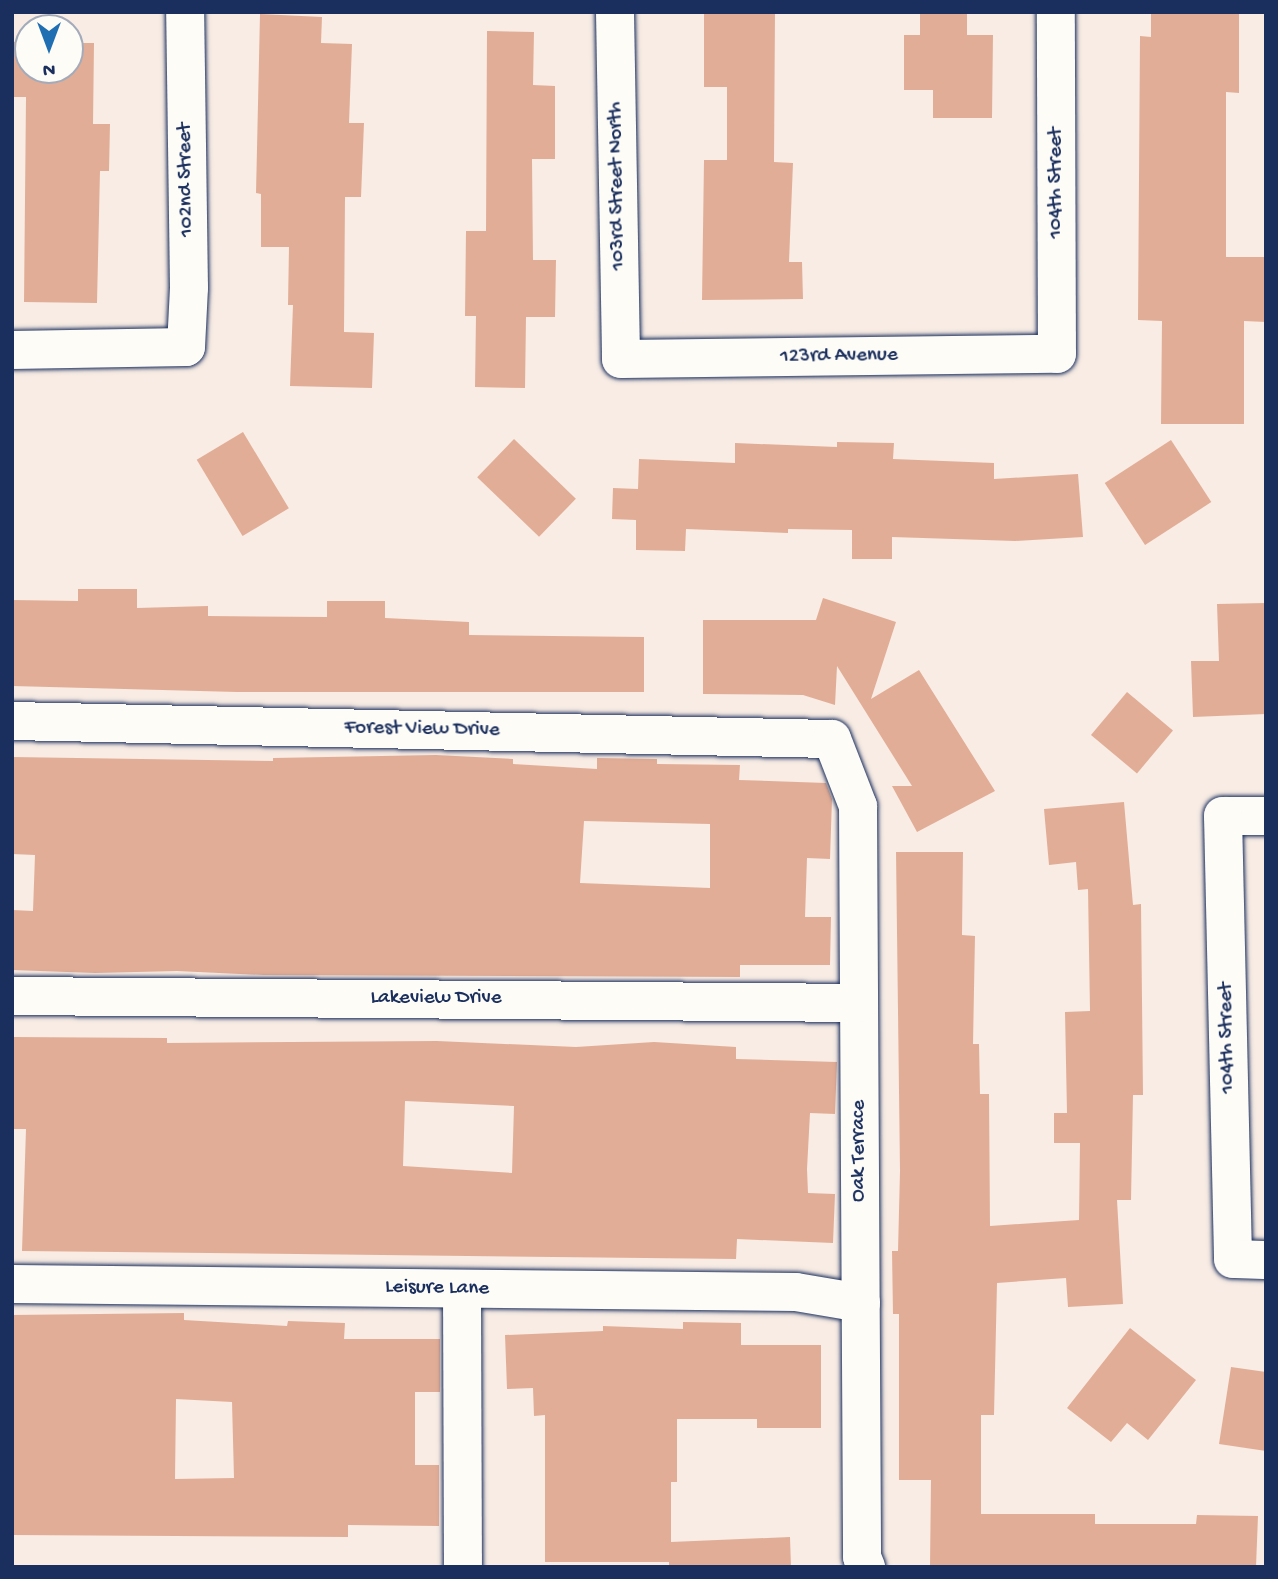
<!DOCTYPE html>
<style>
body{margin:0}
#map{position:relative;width:1278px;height:1579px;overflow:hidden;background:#f8ece4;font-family:"Gochi Hand",sans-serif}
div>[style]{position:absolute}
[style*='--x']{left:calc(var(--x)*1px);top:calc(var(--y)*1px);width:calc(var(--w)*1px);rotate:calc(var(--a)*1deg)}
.building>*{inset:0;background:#e2ad96;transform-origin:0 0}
.roads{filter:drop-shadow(0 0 2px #1b2f5e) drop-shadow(0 0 2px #1b2f5e)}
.minor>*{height:38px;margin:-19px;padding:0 19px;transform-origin:19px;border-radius:19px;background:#fdfcf7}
span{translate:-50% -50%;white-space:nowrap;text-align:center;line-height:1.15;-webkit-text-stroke:6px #fdfcf7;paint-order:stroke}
.street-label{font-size:21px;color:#1b2f5e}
.frame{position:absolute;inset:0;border:14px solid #1b2f5e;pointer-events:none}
.north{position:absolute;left:14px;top:14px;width:70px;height:70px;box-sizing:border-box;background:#fdfcf7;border:2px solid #a3aaba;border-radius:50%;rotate:180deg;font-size:19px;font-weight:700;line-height:28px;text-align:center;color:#1b2f5e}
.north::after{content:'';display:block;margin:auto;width:24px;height:32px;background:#1f6fb2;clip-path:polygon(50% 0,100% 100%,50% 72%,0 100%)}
</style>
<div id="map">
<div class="building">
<div style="clip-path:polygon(704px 12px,775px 12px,774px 162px,793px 163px,789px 262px,802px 262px,803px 299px,702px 300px,704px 160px,727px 160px,727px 87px,704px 87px)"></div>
<div style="clip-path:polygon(920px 12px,967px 12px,967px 35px,993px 35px,992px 118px,933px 118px,933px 90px,904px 90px,904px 35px,920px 35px)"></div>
<div style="clip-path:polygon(1151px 12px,1239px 12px,1239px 93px,1226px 92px,1226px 257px,1266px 257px,1266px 322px,1244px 321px,1244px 424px,1161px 424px,1162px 321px,1138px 320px,1140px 36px,1151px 37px)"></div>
<div style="clip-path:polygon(260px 14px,322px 17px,321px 43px,352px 44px,349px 123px,364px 123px,361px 197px,345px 197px,344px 332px,374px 333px,372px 388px,290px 386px,293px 305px,288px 305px,289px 247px,261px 247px,261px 194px,256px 193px)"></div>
<div style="clip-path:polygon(487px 31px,534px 32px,533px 85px,555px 86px,555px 159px,532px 159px,533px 260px,556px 260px,555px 317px,526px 317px,525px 388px,475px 387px,476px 316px,465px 316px,466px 231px,486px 231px)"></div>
<div style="clip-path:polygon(12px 42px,28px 42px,28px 70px,70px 70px,70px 43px,94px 43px,93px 124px,110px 124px,109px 171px,100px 171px,97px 303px,24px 302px,26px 97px,12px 97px)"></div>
<div style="left:243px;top:432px;width:89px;height:54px;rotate:59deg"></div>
<div style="left:514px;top:439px;width:86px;height:53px;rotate:44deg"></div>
<div style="left:1171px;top:440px;width:74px;height:79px;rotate:57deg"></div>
<div style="clip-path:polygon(837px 442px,894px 443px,893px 459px,994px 463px,994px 479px,1078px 474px,1083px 537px,1015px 541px,892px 537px,892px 559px,852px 559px,852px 530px,788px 529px,788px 533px,686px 529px,685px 551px,636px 550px,636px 520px,612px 519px,613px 488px,638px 489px,639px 459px,735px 463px,735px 443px,837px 447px)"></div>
<div style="clip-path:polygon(78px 589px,137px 589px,137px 608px,208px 606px,208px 616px,327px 617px,327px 601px,385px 601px,385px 618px,469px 622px,469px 635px,644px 637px,644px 692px,237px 692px,12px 686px,12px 600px,78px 601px)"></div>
<div style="clip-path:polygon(823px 598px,896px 622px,871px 699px,919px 670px,995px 791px,917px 832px,892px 786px,912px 786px,837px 666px,835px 705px,803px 695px,703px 694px,703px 620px,816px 620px)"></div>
<div style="clip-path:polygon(1266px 603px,1266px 714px,1193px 717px,1191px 661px,1219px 661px,1217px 604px)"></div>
<div style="left:1127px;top:692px;width:60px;height:56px;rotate:40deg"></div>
<div style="clip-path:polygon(evenodd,436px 755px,513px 759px,513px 764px,597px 769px,597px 758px,657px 759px,657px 764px,740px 765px,739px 780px,826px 783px,832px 799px,830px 859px,807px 858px,805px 917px,831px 917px,830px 965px,740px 965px,740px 977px,264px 975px,177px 971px,95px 973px,12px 970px,12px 910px,33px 911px,35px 855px,12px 854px,12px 757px,273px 761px,273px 758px,436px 755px,584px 821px,710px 824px,710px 888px,580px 883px,584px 821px)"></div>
<div style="clip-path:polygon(1124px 802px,1133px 905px,1141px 904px,1143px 1095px,1133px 1095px,1131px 1200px,1117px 1200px,1123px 1304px,1068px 1307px,1066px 1278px,997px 1283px,994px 1415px,981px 1415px,981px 1514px,1095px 1514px,1095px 1524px,1196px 1524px,1197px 1515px,1258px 1516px,1256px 1567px,930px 1567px,931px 1480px,899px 1480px,899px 1314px,893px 1314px,892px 1251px,898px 1251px,900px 1171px,896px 852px,963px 852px,962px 935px,975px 936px,973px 1044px,979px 1044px,980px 1094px,989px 1094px,990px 1226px,1079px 1220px,1080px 1143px,1054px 1143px,1054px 1113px,1067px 1113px,1065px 1012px,1090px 1011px,1088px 889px,1078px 890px,1076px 862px,1049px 865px,1044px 809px)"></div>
<div style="clip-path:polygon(evenodd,13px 1037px,167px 1038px,167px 1043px,437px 1041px,576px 1047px,654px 1042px,736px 1047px,736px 1059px,837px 1062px,835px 1114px,810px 1113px,807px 1169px,808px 1193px,835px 1194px,833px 1243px,737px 1239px,736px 1259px,22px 1251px,26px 1129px,13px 1129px,13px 1037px,405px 1101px,514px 1106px,512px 1173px,403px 1166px,405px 1101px)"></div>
<div style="clip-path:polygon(evenodd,184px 1313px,184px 1320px,287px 1326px,288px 1321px,345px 1323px,344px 1339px,440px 1339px,440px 1392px,415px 1392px,415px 1465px,439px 1465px,439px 1526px,348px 1525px,348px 1537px,12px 1535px,12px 1315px,184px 1313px,176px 1399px,232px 1402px,234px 1478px,175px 1479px,176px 1399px)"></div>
<div style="clip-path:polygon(683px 1322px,741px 1323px,741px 1345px,821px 1345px,821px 1428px,757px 1428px,757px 1419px,677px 1419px,677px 1482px,671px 1482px,671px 1542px,790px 1537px,791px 1567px,669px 1567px,669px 1562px,545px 1562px,545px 1415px,534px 1416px,533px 1388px,507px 1389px,505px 1335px,603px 1331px,603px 1326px,683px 1329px)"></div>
<div style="clip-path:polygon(1130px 1328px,1196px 1380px,1148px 1440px,1127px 1423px,1111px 1442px,1067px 1408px)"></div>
<div style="clip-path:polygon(1231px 1367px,1266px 1372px,1266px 1451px,1219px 1444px)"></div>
</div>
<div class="roads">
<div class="minor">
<div style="--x:615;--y:12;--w:347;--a:89"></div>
<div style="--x:621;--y:359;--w:436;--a:-0.7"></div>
<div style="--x:1057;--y:354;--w:342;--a:-90.2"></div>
<div style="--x:12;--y:350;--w:174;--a:-1"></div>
<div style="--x:186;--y:347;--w:59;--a:-87.1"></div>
<div style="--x:189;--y:288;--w:276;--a:-90.8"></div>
<div style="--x:12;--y:721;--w:820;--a:1.26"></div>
<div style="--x:832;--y:739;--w:72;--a:68.8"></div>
<div style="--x:858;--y:806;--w:751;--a:89.69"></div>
<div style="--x:862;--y:1557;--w:11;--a:68"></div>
<div style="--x:1266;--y:816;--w:43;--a:180"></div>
<div style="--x:1223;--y:816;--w:443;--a:88.7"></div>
<div style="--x:1233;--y:1259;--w:33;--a:2"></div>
<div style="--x:12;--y:996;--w:847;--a:0.47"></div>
<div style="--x:12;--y:1284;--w:784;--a:0.58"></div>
<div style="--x:796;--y:1292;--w:66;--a:9.6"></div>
<div style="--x:462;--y:1289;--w:278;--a:89.8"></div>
</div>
</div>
<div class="street-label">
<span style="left:187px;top:180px;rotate:-91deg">102nd Street</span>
<span style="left:1057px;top:183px;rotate:-90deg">104th Street</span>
<span style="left:618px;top:186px;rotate:-91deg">103rd Street North</span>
<span style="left:839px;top:357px;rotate:-1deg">123rd Avenue</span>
<span style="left:422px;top:730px;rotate:1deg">Forest View Drive</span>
<span style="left:436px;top:999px">Lakeview Drive</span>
<span style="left:1228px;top:1038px;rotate:-91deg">104th Street</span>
<span style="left:860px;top:1151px;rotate:-90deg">Oak Terrace</span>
<span style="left:437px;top:1289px;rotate:1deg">Leisure Lane</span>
</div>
<div class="frame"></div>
<div class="north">N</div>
</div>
